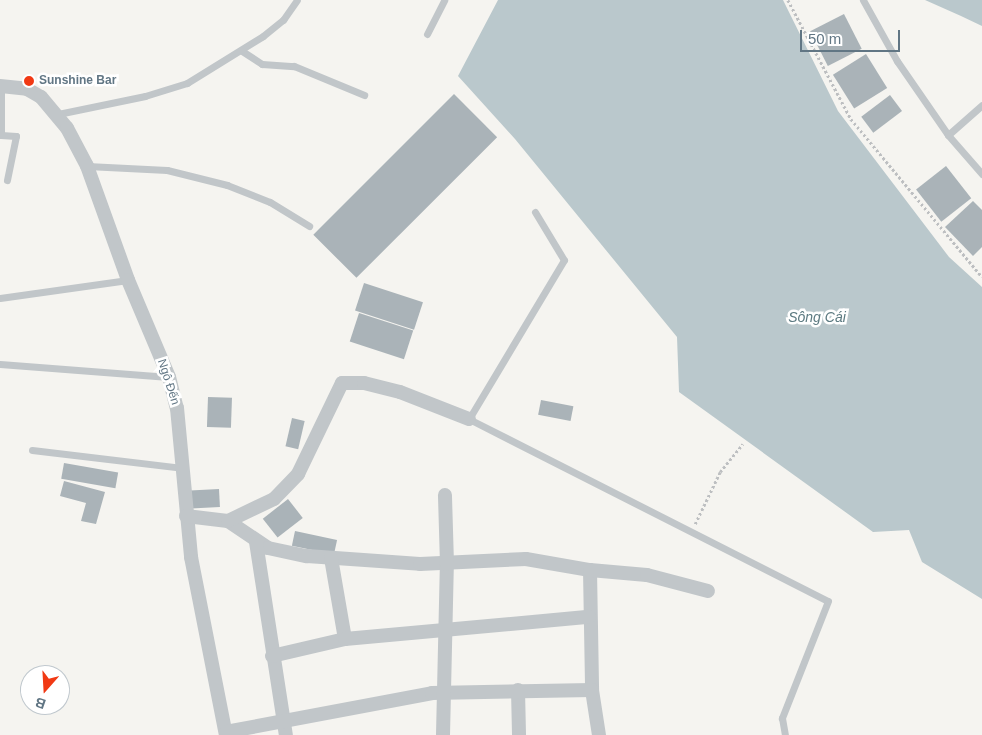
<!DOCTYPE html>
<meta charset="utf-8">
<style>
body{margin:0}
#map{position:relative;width:982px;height:735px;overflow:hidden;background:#f5f4f0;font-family:Arial,sans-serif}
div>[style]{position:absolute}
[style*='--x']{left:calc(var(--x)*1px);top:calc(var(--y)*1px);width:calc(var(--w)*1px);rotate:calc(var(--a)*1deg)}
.water>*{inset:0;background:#bac8cc}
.building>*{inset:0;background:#aab3b8;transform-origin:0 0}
.path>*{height:2.5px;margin-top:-1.25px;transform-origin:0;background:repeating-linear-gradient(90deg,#bdbfc1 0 2.5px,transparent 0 5px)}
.lane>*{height:7px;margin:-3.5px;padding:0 3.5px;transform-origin:3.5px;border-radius:3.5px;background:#c1c6c9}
.street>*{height:14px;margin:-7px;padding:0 7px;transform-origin:7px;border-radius:7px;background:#c1c6c9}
.dots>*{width:14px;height:14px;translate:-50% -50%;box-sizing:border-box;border:2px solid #fff;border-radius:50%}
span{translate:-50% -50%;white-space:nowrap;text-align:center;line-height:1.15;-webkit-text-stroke:5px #fff;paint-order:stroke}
.poi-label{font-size:12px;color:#617684;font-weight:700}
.left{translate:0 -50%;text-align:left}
.street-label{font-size:12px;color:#617684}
.water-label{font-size:14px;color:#5c7a81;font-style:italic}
.north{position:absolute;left:20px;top:665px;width:50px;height:50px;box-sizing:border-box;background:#fff;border:1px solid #c0c8ce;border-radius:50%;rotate:199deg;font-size:14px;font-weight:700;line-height:20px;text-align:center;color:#617684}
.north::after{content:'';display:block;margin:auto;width:18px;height:22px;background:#f13914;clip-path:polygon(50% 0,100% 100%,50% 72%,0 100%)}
.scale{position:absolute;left:800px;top:30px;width:100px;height:22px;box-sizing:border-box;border:2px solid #617684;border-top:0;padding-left:6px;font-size:15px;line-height:18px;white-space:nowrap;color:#617684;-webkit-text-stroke:4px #fff;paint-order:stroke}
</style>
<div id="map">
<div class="water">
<div style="clip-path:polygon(498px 0,783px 0,838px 111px,949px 257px,982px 287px,982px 599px,922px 562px,909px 530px,873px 532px,679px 392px,677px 337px,515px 139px,458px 76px)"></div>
<div style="clip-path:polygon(925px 0,982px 0,982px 26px,961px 16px)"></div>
</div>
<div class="building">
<div style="left:844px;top:14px;width:39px;height:38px;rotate:63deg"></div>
<div style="left:866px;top:54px;width:40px;height:39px;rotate:58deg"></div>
<div style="left:454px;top:94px;width:61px;height:199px;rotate:45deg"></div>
<div style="left:890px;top:95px;width:20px;height:36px;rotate:53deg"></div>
<div style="left:946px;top:166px;width:41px;height:38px;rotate:52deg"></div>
<div style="clip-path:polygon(973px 201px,982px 210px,982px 247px,973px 256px,945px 227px)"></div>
<div style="left:364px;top:283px;width:62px;height:29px;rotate:18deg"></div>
<div style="left:359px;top:313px;width:57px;height:30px;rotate:18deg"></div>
<div style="left:208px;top:397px;width:24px;height:30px;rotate:2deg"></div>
<div style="left:541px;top:400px;width:33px;height:15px;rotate:11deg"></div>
<div style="left:292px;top:418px;width:13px;height:29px;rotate:13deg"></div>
<div style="left:64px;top:463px;width:55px;height:16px;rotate:10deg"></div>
<div style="clip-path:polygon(64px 481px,105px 492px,96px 524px,81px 521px,86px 503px,60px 496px)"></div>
<div style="left:219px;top:489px;width:18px;height:29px;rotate:87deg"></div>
<div style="left:288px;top:499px;width:24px;height:32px;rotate:52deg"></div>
<div style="left:295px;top:531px;width:43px;height:15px;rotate:12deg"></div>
</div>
<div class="path">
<div style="--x:788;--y:0;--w:135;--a:62.1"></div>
<div style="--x:851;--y:119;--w:205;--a:50.3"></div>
<div style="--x:695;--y:524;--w:58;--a:-64.3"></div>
<div style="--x:720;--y:472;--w:36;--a:-51"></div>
</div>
<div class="lane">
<div style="--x:863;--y:0;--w:70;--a:60.9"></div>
<div style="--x:897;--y:61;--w:90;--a:55.4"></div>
<div style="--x:948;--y:135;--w:52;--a:48.9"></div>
<div style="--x:427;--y:34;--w:38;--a:-63"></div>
<div style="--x:242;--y:51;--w:24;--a:33"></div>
<div style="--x:262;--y:64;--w:32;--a:4"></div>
<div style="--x:294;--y:66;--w:76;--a:22.5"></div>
<div style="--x:1;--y:86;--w:49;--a:90"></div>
<div style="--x:1;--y:135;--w:15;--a:4"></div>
<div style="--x:16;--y:136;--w:45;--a:101.6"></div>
<div style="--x:58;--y:114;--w:89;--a:-11.7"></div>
<div style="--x:145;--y:96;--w:44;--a:-17.2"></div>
<div style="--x:187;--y:83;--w:89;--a:-31.7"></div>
<div style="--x:263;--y:36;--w:26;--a:-39"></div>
<div style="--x:283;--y:20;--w:24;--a:-55"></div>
<div style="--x:948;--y:135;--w:45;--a:-41.4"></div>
<div style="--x:87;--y:166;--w:80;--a:2.9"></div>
<div style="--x:167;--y:170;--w:62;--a:14"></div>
<div style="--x:227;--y:185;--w:46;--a:21.6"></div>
<div style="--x:270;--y:202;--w:46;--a:31.6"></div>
<div style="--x:535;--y:212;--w:56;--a:58.9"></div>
<div style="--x:564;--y:260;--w:185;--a:120.9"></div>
<div style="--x:469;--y:419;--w:402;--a:26.9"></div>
<div style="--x:828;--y:601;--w:126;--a:111.5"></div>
<div style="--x:782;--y:718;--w:17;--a:80"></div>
<div style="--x:0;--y:298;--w:129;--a:-8"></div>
<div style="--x:0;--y:364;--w:169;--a:4.4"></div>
<div style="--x:32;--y:450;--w:151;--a:6.8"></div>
</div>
<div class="street">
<div style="--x:0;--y:86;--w:27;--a:6"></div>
<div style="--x:27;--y:89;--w:16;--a:30"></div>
<div style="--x:41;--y:97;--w:40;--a:50"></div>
<div style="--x:67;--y:128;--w:43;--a:62.2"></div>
<div style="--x:87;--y:166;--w:121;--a:70.2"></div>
<div style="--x:128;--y:280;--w:105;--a:67.1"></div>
<div style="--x:169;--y:377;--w:32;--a:76"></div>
<div style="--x:177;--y:408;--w:150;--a:84.6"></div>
<div style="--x:191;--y:557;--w:181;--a:78.9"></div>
<div style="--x:186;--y:516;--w:42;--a:6.8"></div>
<div style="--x:228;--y:521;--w:48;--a:34"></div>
<div style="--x:268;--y:548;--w:40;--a:12"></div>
<div style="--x:307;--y:556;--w:113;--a:4"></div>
<div style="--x:420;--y:564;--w:106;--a:-2.7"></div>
<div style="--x:526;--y:559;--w:65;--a:9.8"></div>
<div style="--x:590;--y:570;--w:120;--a:89"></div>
<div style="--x:592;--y:690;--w:46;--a:81.2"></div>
<div style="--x:228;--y:521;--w:51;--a:-25.6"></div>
<div style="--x:274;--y:499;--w:35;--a:-46"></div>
<div style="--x:298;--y:474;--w:101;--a:-64.2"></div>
<div style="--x:342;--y:383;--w:22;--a:0"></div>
<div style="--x:364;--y:383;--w:37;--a:14"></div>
<div style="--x:400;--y:392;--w:74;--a:21.4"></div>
<div style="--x:256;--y:542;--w:195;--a:81.2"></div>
<div style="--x:331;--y:558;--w:82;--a:80.2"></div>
<div style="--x:590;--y:570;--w:57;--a:5"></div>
<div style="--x:647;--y:575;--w:63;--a:14.7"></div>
<div style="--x:272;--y:656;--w:75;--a:-13.1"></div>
<div style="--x:345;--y:639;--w:245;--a:-5.2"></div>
<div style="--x:518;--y:690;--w:45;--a:88.7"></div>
<div style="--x:226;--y:732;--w:210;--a:-10.7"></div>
<div style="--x:432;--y:693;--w:160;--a:-1.1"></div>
<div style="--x:443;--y:735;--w:171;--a:-88.7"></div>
<div style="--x:447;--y:564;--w:69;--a:-91.7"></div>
</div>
<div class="dots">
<div style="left:29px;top:81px;background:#f13914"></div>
</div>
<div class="poi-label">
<span class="left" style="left:39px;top:81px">Sunshine Bar</span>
</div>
<div class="street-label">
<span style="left:168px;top:382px;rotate:72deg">Ngô Đến</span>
</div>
<div class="water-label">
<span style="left:817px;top:317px">Sông Cái</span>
</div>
<div class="north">B</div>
<div class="scale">50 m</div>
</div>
